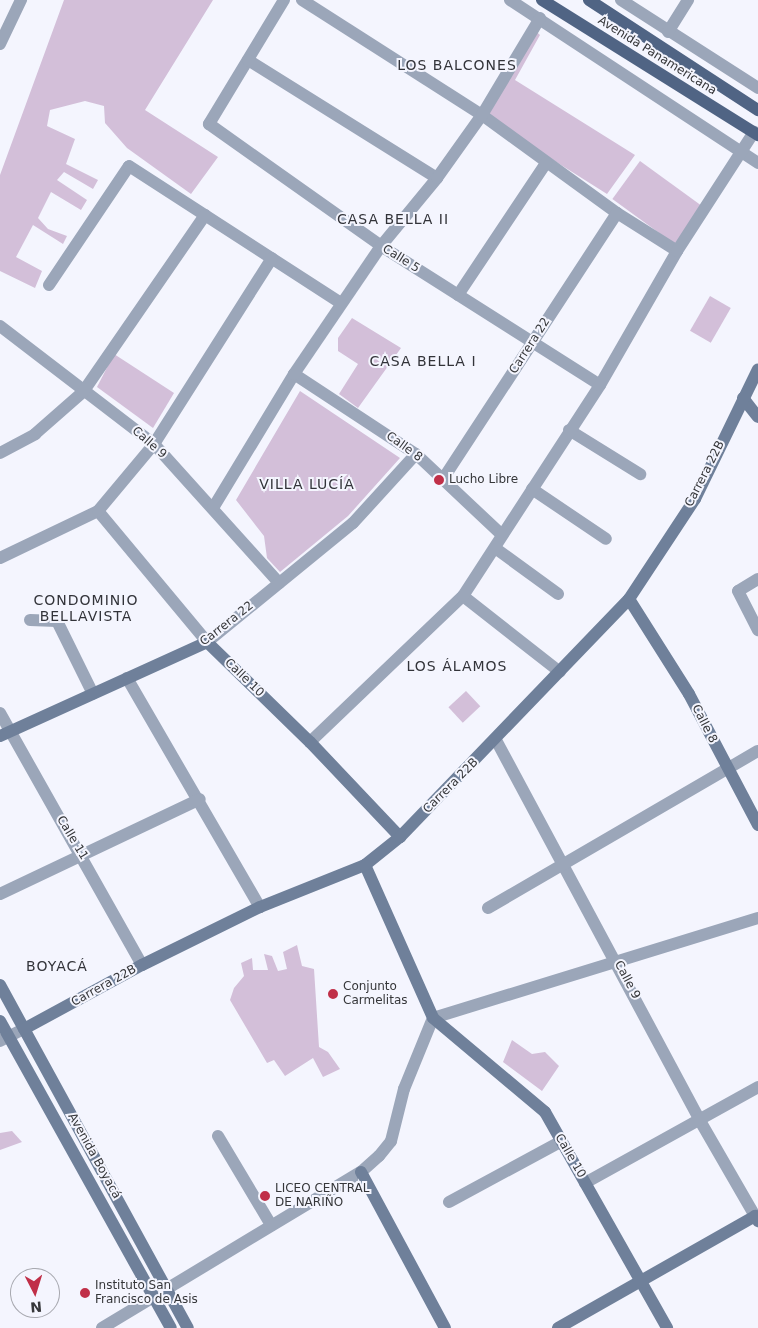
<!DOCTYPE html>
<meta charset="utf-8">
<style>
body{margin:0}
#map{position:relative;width:758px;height:1328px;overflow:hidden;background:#f4f5fe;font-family:"DejaVu Sans",sans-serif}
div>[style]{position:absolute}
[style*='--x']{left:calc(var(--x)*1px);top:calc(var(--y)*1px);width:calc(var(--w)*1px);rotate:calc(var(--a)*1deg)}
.green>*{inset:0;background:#d3bfd9;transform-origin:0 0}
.street>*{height:12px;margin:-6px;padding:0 6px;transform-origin:6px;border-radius:6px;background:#9ba6b9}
.secondary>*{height:12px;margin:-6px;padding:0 6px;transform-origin:6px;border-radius:6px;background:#6f809a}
.primary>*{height:12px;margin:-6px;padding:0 6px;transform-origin:6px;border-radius:6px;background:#506484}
.dots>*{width:14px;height:14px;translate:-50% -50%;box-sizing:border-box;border:2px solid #f4f5fe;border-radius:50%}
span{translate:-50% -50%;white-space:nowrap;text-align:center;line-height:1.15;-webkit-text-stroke:4px #f4f5fe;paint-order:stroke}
.street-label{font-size:12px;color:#36373a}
.poi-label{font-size:12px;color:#36373a}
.left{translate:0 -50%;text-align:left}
.neighbourhood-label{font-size:14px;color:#323339;letter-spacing:1px}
.north{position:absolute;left:10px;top:1268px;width:50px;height:50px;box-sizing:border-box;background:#f4f5fe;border:1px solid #a8a9b0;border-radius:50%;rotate:175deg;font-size:14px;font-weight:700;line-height:20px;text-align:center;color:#36373a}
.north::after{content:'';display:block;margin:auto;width:18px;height:22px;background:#c02f48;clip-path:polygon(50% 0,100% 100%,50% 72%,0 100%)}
</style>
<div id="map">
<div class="green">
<div style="clip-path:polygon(64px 0,213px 0,145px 110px,218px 157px,191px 194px,127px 148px,105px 123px,104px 106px,85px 101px,50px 110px,47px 126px,75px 139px,66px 164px,98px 180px,93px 189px,64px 172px,57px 180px,87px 200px,81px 210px,51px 192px,38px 218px,48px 229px,67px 236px,63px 244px,33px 225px,16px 257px,42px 271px,35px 288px,0 271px,0 175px)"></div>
<div style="clip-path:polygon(531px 27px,540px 35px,515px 80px,635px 155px,607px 194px,482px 115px)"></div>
<div style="left:640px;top:161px;width:77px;height:47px;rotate:36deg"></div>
<div style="left:710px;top:296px;width:24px;height:40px;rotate:30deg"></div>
<div style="clip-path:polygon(352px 318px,401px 348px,358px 408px,339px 394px,358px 364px,338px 351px,338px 338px)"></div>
<div style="clip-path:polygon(114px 354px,174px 393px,153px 428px,97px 387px)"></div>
<div style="clip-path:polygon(300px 391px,400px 458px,348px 516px,280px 572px,267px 558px,264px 536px,236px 500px)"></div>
<div style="left:466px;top:691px;width:21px;height:24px;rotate:47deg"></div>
<div style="clip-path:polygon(297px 945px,302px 966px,314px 969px,319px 1047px,328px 1052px,340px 1069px,323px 1077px,313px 1058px,285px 1076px,274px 1060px,267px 1063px,230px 1000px,234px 988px,244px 976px,241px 963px,252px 958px,253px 970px,268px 970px,264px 954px,272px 956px,278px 971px,287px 969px,283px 952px)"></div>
<div style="clip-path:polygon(512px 1040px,532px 1054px,545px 1052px,559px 1066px,542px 1091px,503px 1062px)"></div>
<div style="clip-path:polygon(12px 1131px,22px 1142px,0 1150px,0 1133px)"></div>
</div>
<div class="street">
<div style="--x:284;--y:0;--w:145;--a:121.2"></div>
<div style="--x:209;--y:124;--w:211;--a:35.3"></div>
<div style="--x:381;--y:246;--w:259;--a:32.4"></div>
<div style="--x:302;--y:0;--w:214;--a:32.6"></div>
<div style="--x:482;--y:115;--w:167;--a:36"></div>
<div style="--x:617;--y:213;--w:71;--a:32.3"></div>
<div style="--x:510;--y:0;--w:297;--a:33.3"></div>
<div style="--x:621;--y:0;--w:163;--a:32.7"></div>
<div style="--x:668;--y:32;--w:38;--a:-58"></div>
<div style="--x:0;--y:44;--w:49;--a:-64.5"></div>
<div style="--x:248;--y:60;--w:223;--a:32"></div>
<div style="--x:49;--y:285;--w:143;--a:-56.1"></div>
<div style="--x:129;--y:166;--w:252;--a:32.9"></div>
<div style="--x:458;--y:295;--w:159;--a:-56.3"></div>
<div style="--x:0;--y:326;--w:194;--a:37.5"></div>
<div style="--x:154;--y:444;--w:187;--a:48"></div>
<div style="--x:294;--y:374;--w:146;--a:33.3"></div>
<div style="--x:416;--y:454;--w:118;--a:43.3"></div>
<div style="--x:569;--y:430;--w:84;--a:31.8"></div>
<div style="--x:0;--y:453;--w:40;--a:-28"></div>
<div style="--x:35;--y:434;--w:64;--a:-41.2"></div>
<div style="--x:83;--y:392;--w:215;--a:-55.4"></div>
<div style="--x:443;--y:479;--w:318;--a:-56.8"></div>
<div style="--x:532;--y:489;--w:89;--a:34"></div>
<div style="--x:213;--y:508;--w:157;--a:-58.8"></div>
<div style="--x:294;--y:374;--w:155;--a:-55.8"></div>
<div style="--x:381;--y:246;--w:88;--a:-50.5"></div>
<div style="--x:437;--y:178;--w:77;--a:-54.5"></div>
<div style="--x:482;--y:115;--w:113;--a:-59.1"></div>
<div style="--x:98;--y:511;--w:170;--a:50.2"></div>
<div style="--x:207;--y:642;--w:188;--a:-39.2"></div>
<div style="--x:353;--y:523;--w:93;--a:-47.6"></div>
<div style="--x:495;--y:548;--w:78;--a:36.1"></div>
<div style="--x:0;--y:558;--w:109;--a:-25.6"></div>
<div style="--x:98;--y:511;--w:87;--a:-50.1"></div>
<div style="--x:154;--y:444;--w:220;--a:-57.6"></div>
<div style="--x:758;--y:579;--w:23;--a:149"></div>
<div style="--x:738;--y:591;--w:44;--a:62.9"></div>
<div style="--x:463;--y:596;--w:123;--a:38.1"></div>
<div style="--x:30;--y:620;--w:27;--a:2"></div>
<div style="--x:57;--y:621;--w:81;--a:63.7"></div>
<div style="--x:127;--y:678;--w:265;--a:59.9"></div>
<div style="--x:0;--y:713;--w:289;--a:60.6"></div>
<div style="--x:496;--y:740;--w:430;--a:61.8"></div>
<div style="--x:699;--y:1119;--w:112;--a:60"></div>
<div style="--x:755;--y:1216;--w:3;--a:-18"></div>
<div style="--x:310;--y:742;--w:211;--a:-43.7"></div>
<div style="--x:463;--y:596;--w:252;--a:-57"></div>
<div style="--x:600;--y:385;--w:155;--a:-60.1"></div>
<div style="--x:677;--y:251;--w:142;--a:-57.1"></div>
<div style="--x:0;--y:894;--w:221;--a:-25.4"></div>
<div style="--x:488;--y:908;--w:312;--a:-30.2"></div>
<div style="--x:0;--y:1041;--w:27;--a:-27"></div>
<div style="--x:218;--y:1136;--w:104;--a:59.2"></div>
<div style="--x:585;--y:1183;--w:198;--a:-29"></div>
<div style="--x:449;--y:1202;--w:128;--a:-28.4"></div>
<div style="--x:102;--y:1328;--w:302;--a:-31.1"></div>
<div style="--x:361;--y:1172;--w:24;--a:-42"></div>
<div style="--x:379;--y:1156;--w:19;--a:-51"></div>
<div style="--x:391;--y:1141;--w:54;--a:-76"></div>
<div style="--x:404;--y:1089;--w:77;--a:-67.8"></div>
<div style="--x:433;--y:1018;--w:340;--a:-17.1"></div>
</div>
<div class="secondary">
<div style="--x:743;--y:398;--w:24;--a:52"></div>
<div style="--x:629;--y:599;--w:112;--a:57.7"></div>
<div style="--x:689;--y:694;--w:148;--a:62.2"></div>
<div style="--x:0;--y:736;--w:227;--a:-24.4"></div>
<div style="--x:207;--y:642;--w:144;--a:44.2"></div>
<div style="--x:310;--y:742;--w:131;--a:46.5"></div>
<div style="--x:365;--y:865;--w:167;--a:66"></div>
<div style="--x:433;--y:1018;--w:146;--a:40"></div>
<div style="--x:545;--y:1112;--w:248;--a:60.5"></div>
<div style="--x:0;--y:985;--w:391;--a:61.3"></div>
<div style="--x:0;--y:1021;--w:351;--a:60.9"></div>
<div style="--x:24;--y:1029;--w:134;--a:-28.5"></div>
<div style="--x:142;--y:965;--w:131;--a:-26.2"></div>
<div style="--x:260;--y:907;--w:113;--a:-21.8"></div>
<div style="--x:365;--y:865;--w:45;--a:-38.7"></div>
<div style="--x:400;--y:837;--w:330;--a:-46.1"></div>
<div style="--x:629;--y:599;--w:120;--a:-56.6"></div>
<div style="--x:695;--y:499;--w:144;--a:-64.1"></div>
<div style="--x:361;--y:1172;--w:177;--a:61.7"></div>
<div style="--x:558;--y:1328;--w:227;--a:-29.6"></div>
<div style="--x:755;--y:1216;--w:6;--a:59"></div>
</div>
<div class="primary">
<div style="--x:542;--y:0;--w:255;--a:32"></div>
<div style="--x:589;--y:0;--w:202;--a:33.1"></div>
</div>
<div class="dots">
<div style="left:439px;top:480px;background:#c02f48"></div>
<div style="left:333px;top:994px;background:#c02f48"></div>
<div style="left:265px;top:1196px;background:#c02f48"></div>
<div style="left:85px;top:1293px;background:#c02f48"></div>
</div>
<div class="street-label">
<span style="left:657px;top:56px;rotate:32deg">Avenida Panamericana</span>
<span style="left:401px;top:259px;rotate:32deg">Calle 5</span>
<span style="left:530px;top:346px;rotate:-57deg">Carrera 22</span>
<span style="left:149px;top:443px;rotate:41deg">Calle 9</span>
<span style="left:404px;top:447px;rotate:36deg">Calle 8</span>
<span style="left:705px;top:474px;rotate:-63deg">Carrera 22B</span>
<span style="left:227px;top:624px;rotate:-38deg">Carrera 22</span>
<span style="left:244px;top:678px;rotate:44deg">Calle 10</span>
<span style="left:704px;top:724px;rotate:63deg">Calle 8</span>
<span style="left:451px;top:786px;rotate:-45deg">Carrera 22B</span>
<span style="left:72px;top:838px;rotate:59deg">Calle 11</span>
<span style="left:627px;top:980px;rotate:62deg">Calle 9</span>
<span style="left:104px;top:986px;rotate:-29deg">Carrera 22B</span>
<span style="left:94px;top:1156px;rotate:61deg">Avenida Boyacá</span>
<span style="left:570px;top:1156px;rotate:60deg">Calle 10</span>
</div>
<div class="poi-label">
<span class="left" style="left:449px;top:480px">Lucho Libre</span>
<span class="left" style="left:343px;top:994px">Conjunto<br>Carmelitas</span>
<span class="left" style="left:275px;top:1196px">LICEO CENTRAL<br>DE NARIÑO</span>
<span class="left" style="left:95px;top:1293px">Instituto San<br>Francisco de Asis</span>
</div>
<div class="neighbourhood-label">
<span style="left:457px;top:65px">LOS BALCONES</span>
<span style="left:393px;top:219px">CASA BELLA II</span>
<span style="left:423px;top:361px">CASA BELLA I</span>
<span style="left:307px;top:484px">VILLA LUCÍA</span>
<span style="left:86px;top:608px">CONDOMINIO<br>BELLAVISTA</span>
<span style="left:457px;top:666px">LOS ÁLAMOS</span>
<span style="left:57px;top:966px">BOYACÁ</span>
</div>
<div class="north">N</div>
</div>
